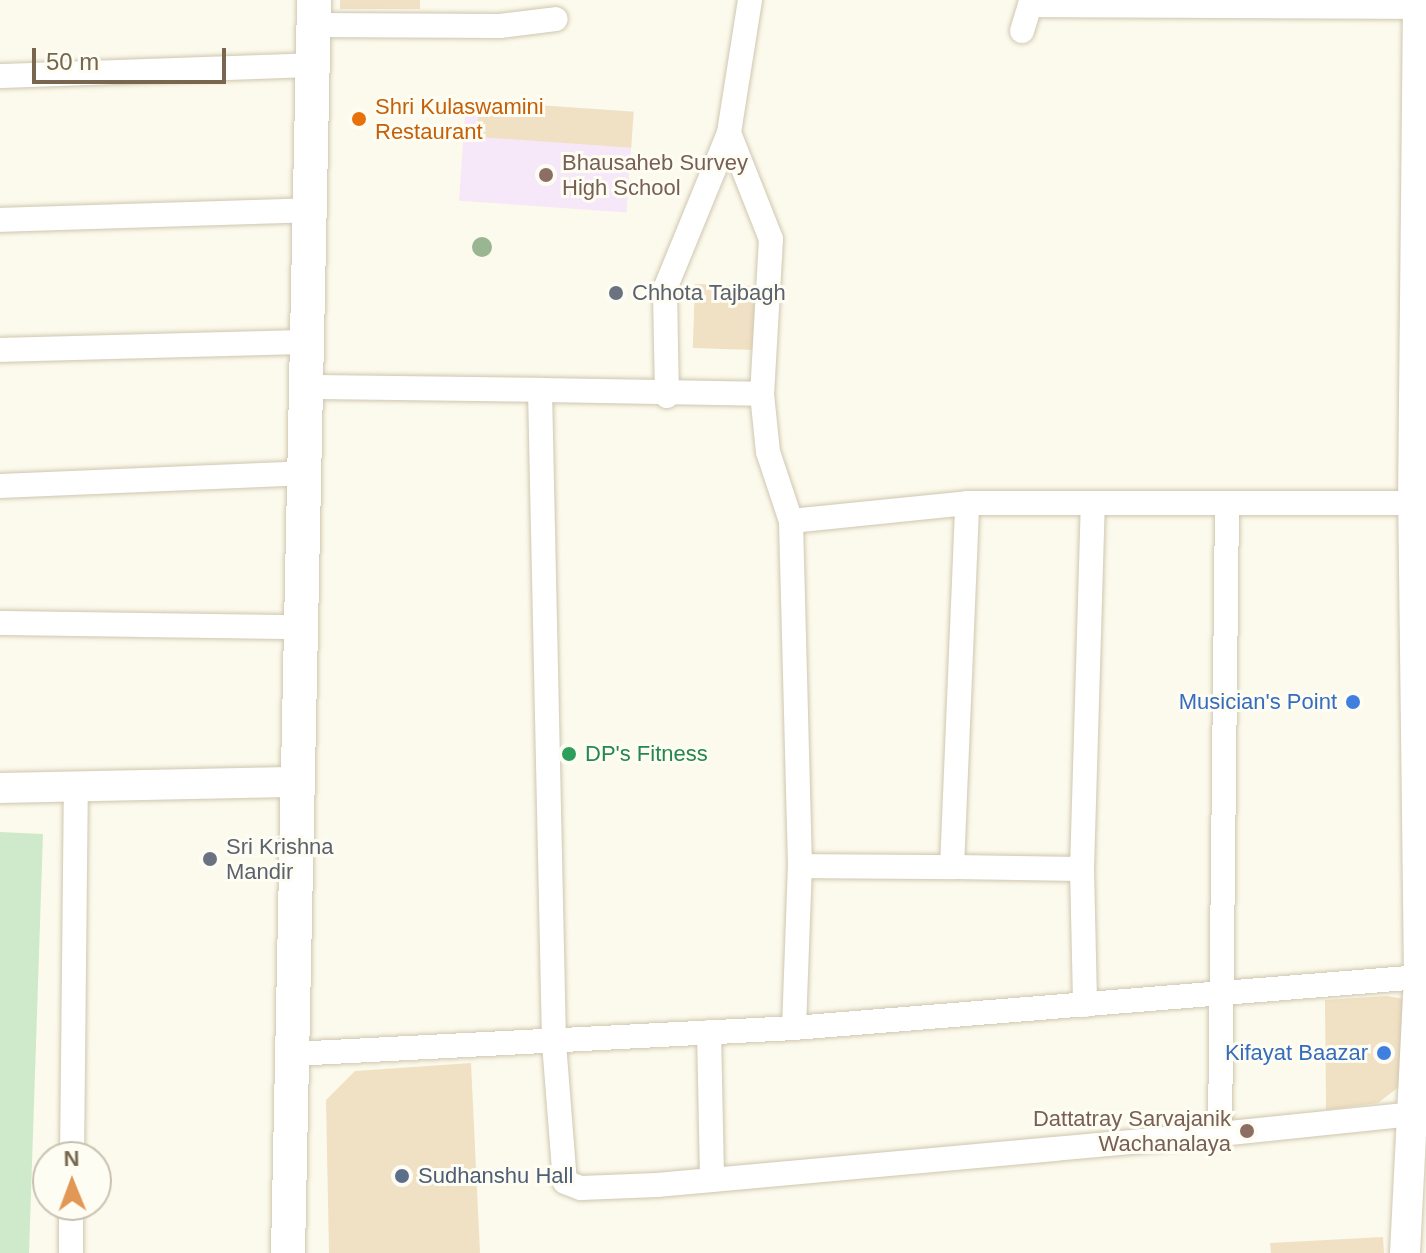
<!DOCTYPE html>
<style>
body{margin:0}
#map{position:relative;width:1426px;height:1253px;overflow:hidden;background:#fcfaec;font-family:Helvetica,sans-serif}
div>[style]{position:absolute}
[style*='--x']{left:calc(var(--x)*1px);top:calc(var(--y)*1px);width:calc(var(--w)*1px);rotate:calc(var(--a)*1deg)}
.education>*{inset:0;background:#f7e8f9;transform-origin:0 0}
.green>*{inset:0;background:#cfeaca}
.building>*{inset:0;background:#f1e1c4;transform-origin:0 0}
.roads{filter:drop-shadow(0 0 2px #cfc6b0) drop-shadow(0 0 2px #cfc6b0)}
.minor>*{height:24px;margin:-12px;padding:0 12px;transform-origin:12px;border-radius:12px;background:#fff}
.tertiary>*{height:30px;margin:-15px;padding:0 15px;transform-origin:15px;border-radius:15px;background:#fff}
.secondary>*{height:34px;margin:-17px;padding:0 17px;transform-origin:17px;border-radius:17px;background:#fff}
.trees>*{width:20px;height:20px;margin:-10px;border-radius:50%;background:#9ab591}
.dots>*{width:22px;height:22px;translate:-50% -50%;box-sizing:border-box;border:4px solid #fefdf3;border-radius:50%}
span{translate:-50% -50%;white-space:nowrap;text-align:center;line-height:1.15;-webkit-text-stroke:6px #fefdf3;paint-order:stroke}
.food-label{font-size:22px;color:#c56008}
.left{translate:0 -50%;text-align:left}
.education-label{font-size:22px;color:#785e54}
.right{translate:-100% -50%;text-align:right}
.worship-label{font-size:22px;color:#5b616d}
.shop-label{font-size:22px;color:#366cbe}
.leisure-label{font-size:22px;color:#27864d}
.service-label{font-size:22px;color:#4e5e75}
.north{position:absolute;left:32px;top:1141px;width:80px;height:80px;box-sizing:border-box;background:#fefdf3;border:2px solid #c8c1b1;border-radius:50%;rotate:359deg;font-size:22px;font-weight:700;line-height:32px;text-align:center;color:#78674e}
.north::after{content:'';display:block;margin:auto;width:28px;height:36px;background:#e19756;clip-path:polygon(50% 0,100% 100%,50% 72%,0 100%)}
.scale{position:absolute;left:32px;top:48px;width:194px;height:36px;box-sizing:border-box;border:4px solid #78674e;border-top:0;padding-left:10px;font-size:24px;line-height:28px;white-space:nowrap;color:#78674e;-webkit-text-stroke:6px #fefdf3;paint-order:stroke}
</style>
<div id="map">
<div class="education">
<div style="left:466px;top:100px;width:168px;height:101px;rotate:4deg"></div>
</div>
<div class="green">
<div style="clip-path:polygon(0 832px,43px 834px,29px 1253px,0 1253px)"></div>
</div>
<div class="building">
<div style="left:340px;top:0;width:80px;height:9px"></div>
<div style="left:479px;top:101px;width:155px;height:36px;rotate:4deg"></div>
<div style="left:695px;top:284px;width:60px;height:64px;rotate:2deg"></div>
<div style="clip-path:polygon(1387px 996px,1404px 999px,1405px 1082px,1378px 1103px,1326px 1110px,1325px 1000px)"></div>
<div style="clip-path:polygon(471px 1063px,480px 1253px,329px 1253px,326px 1100px,355px 1071px)"></div>
<div style="clip-path:polygon(1383px 1237px,1384px 1253px,1271px 1253px,1270px 1243px)"></div>
</div>
<div class="roads">
<div class="minor">
<div style="--x:750;--y:0;--w:135;--a:99"></div>
<div style="--x:729;--y:133;--w:114;--a:68.4"></div>
<div style="--x:771;--y:239;--w:155;--a:93.3"></div>
<div style="--x:314;--y:25;--w:186;--a:0.3"></div>
<div style="--x:500;--y:26;--w:56;--a:-7.1"></div>
<div style="--x:1022;--y:31;--w:27;--a:-73"></div>
<div style="--x:1030;--y:5;--w:388;--a:0.3"></div>
<div style="--x:0;--y:76;--w:314;--a:-2"></div>
<div style="--x:0;--y:220;--w:313;--a:-1.8"></div>
<div style="--x:0;--y:350;--w:310;--a:-1.5"></div>
<div style="--x:310;--y:387;--w:230;--a:0.7"></div>
<div style="--x:540;--y:390;--w:653;--a:88.77"></div>
<div style="--x:554;--y:1043;--w:139;--a:85.5"></div>
<div style="--x:565;--y:1182;--w:17;--a:21"></div>
<div style="--x:581;--y:1188;--w:76;--a:-2.3"></div>
<div style="--x:657;--y:1185;--w:565;--a:-5.18"></div>
<div style="--x:540;--y:390;--w:222;--a:1"></div>
<div style="--x:762;--y:394;--w:58;--a:84.1"></div>
<div style="--x:768;--y:452;--w:73;--a:71.6"></div>
<div style="--x:667;--y:396;--w:107;--a:-91.1"></div>
<div style="--x:665;--y:289;--w:169;--a:-67.7"></div>
<div style="--x:0;--y:486;--w:309;--a:-2.4"></div>
<div style="--x:1227;--y:503;--w:631;--a:90.64"></div>
<div style="--x:1220;--y:1134;--w:196;--a:-5.9"></div>
<div style="--x:0;--y:623;--w:304;--a:0.8"></div>
<div style="--x:800;--y:866;--w:152;--a:0.4"></div>
<div style="--x:952;--y:867;--w:364;--a:-87.6"></div>
<div style="--x:952;--y:867;--w:130;--a:0.9"></div>
<div style="--x:1082;--y:869;--w:136;--a:88.7"></div>
<div style="--x:1082;--y:869;--w:366;--a:-88.3"></div>
<div style="--x:794;--y:1028;--w:162;--a:-87.9"></div>
<div style="--x:800;--y:866;--w:345;--a:-91.5"></div>
<div style="--x:791;--y:521;--w:177;--a:-5.8"></div>
<div style="--x:967;--y:503;--w:446;--a:0"></div>
<div style="--x:709;--y:1032;--w:148;--a:88.8"></div>
<div style="--x:293;--y:1054;--w:502;--a:-2.97"></div>
<div style="--x:794;--y:1028;--w:627;--a:-4.66"></div>
<div style="--x:72;--y:1157;--w:370;--a:-89.4"></div>
<div style="--x:71;--y:1253;--w:48;--a:-90"></div>
</div>
<div class="tertiary">
<div style="--x:0;--y:788;--w:298;--a:-1.2"></div>
<div style="--x:1405;--y:1253;--w:276;--a:-87.1"></div>
<div style="--x:1419;--y:977;--w:474;--a:-90.7"></div>
<div style="--x:1413;--y:503;--w:503;--a:-89.43"></div>
</div>
<div class="secondary">
<div style="--x:288;--y:1253;--w:1253;--a:-88.81"></div>
</div>
</div>
<div class="trees">
<div style="left:482px;top:247px"></div>
</div>
<div class="dots">
<div style="left:359px;top:119px;background:#e8710a"></div>
<div style="left:546px;top:175px;background:#8d6e63"></div>
<div style="left:616px;top:293px;background:#6b7280"></div>
<div style="left:1353px;top:702px;background:#3f7fe0"></div>
<div style="left:569px;top:754px;background:#2e9e5b"></div>
<div style="left:210px;top:859px;background:#6b7280"></div>
<div style="left:1384px;top:1053px;background:#3f7fe0"></div>
<div style="left:1247px;top:1131px;background:#8d6e63"></div>
<div style="left:402px;top:1176px;background:#5c6f8a"></div>
</div>
<div class="food-label">
<span class="left" style="left:375px;top:119px">Shri Kulaswamini<br>Restaurant</span>
</div>
<div class="education-label">
<span class="left" style="left:562px;top:175px">Bhausaheb Survey<br>High School</span>
<span class="right" style="left:1231px;top:1131px">Dattatray Sarvajanik<br>Wachanalaya</span>
</div>
<div class="worship-label">
<span class="left" style="left:632px;top:293px">Chhota Tajbagh</span>
<span class="left" style="left:226px;top:859px">Sri Krishna<br>Mandir</span>
</div>
<div class="shop-label">
<span class="right" style="left:1337px;top:702px">Musician's Point</span>
<span class="right" style="left:1368px;top:1053px">Kifayat Baazar</span>
</div>
<div class="leisure-label">
<span class="left" style="left:585px;top:754px">DP's Fitness</span>
</div>
<div class="service-label">
<span class="left" style="left:418px;top:1176px">Sudhanshu Hall</span>
</div>
<div class="north">N</div>
<div class="scale">50 m</div>
</div>
